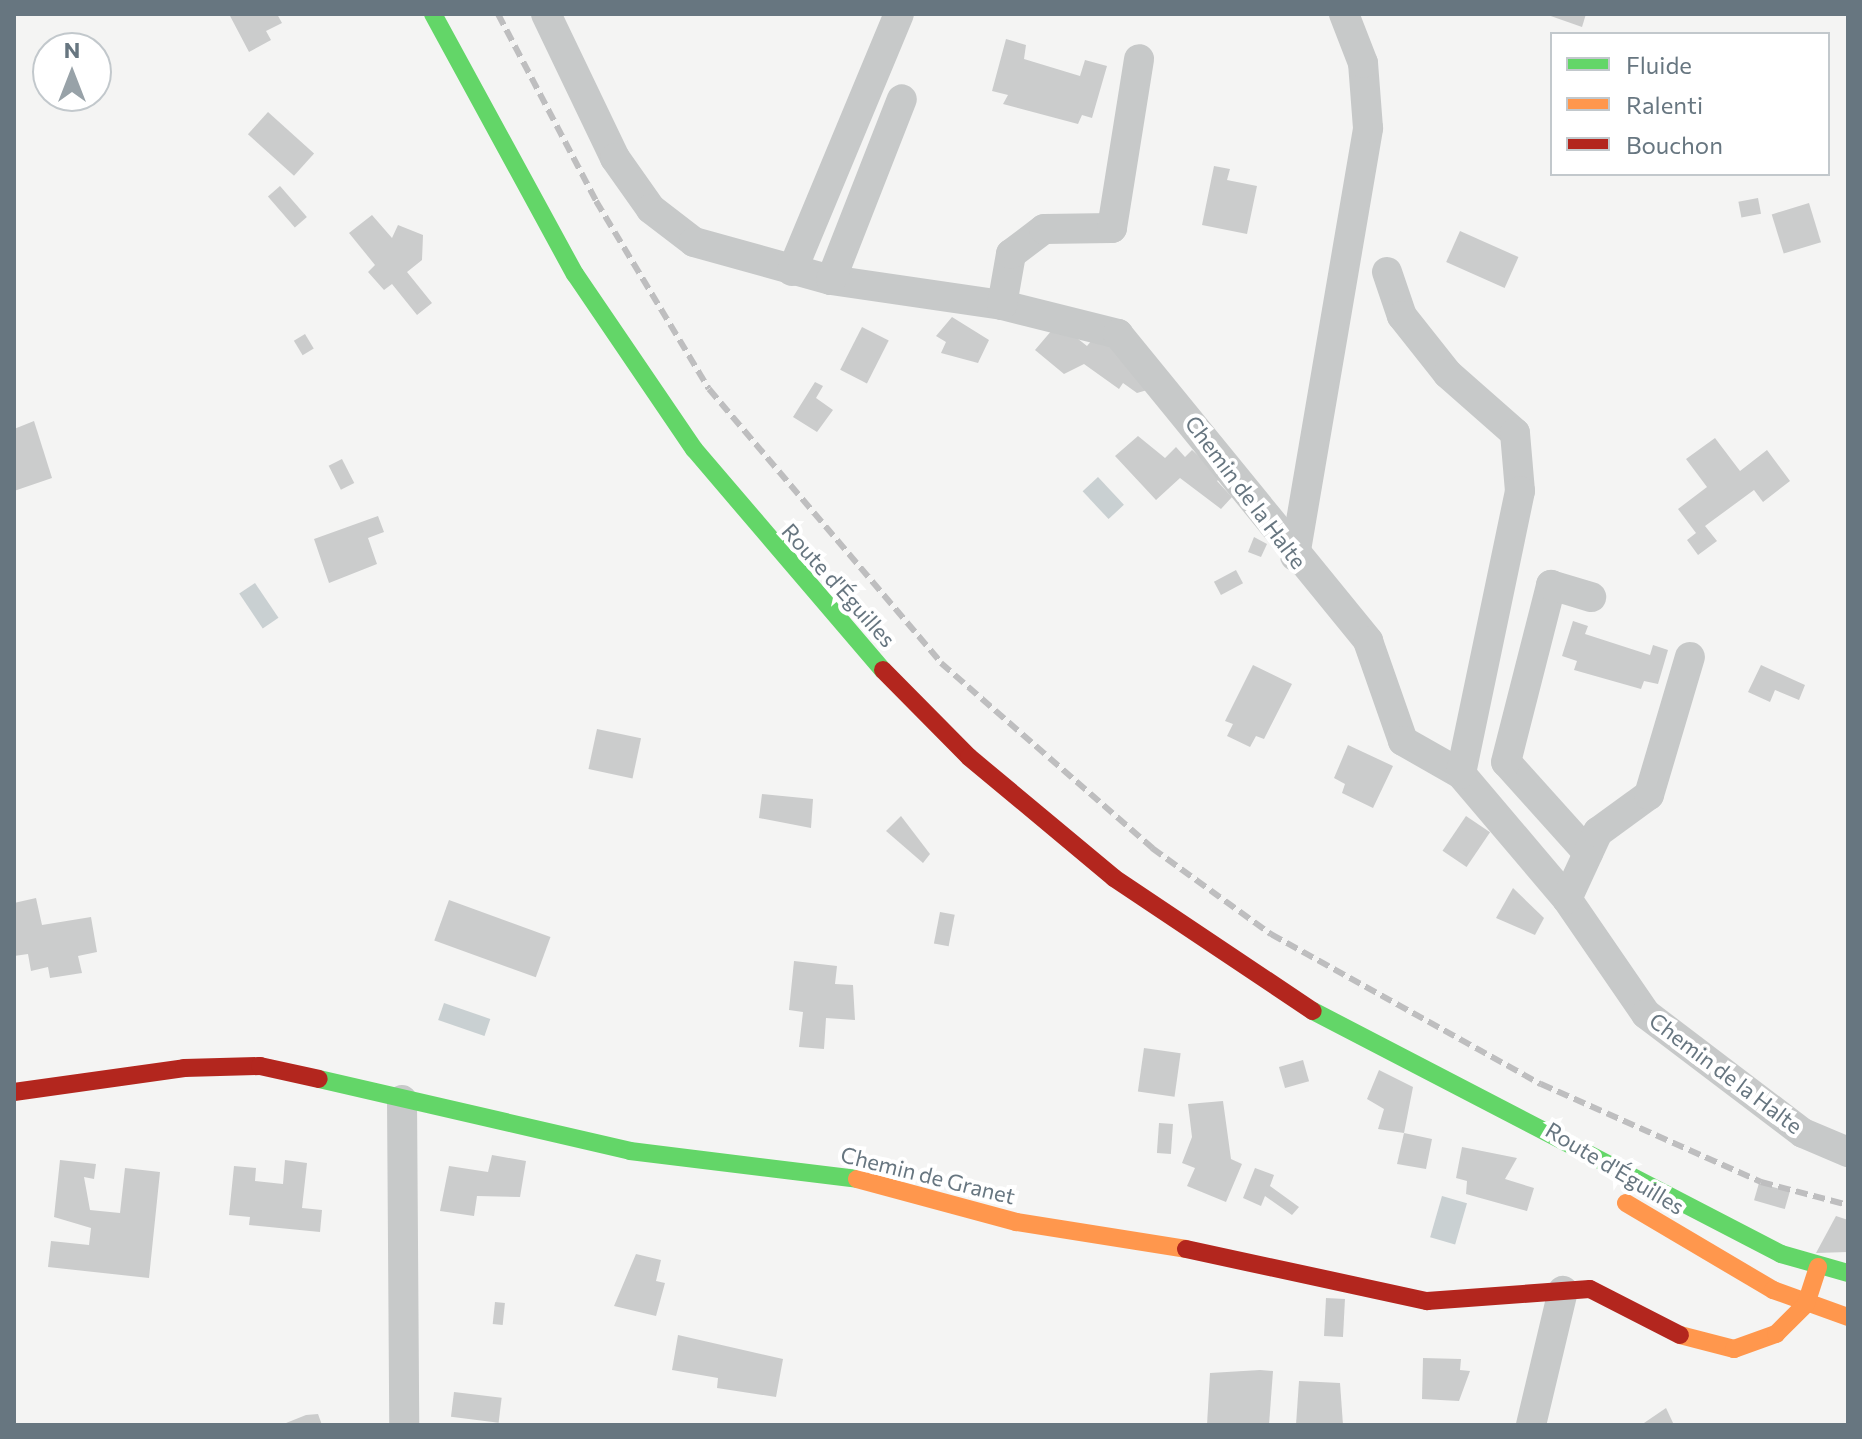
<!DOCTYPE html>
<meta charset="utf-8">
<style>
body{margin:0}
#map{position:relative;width:1862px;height:1439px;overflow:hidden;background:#f4f4f3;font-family:Commissioner,sans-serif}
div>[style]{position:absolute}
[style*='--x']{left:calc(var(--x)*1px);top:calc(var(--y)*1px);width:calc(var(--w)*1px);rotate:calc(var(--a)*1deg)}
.water>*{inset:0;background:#c9d0d2;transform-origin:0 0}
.building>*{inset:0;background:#cbcccc;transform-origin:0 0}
.street>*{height:30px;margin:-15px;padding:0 15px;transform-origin:15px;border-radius:15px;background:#c7c9c9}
.fast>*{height:18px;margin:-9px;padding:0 9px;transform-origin:9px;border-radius:9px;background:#63d668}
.slow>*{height:18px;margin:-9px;padding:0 9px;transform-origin:9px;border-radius:9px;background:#ff974d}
.jam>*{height:18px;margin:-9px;padding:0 9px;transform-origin:9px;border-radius:9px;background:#b3261e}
.rail>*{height:6px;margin-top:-3px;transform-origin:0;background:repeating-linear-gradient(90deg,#bebebf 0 12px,transparent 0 18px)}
span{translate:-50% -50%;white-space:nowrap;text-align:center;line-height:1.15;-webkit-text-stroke:8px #fff;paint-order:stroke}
.street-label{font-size:22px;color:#677680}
.frame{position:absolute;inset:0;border:16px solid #677680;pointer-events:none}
.legend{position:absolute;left:1550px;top:32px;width:280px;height:144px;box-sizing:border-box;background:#fff;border:2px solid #c2c8cc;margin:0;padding:10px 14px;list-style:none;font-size:24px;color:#677680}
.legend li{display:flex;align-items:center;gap:16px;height:40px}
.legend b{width:40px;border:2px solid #c2c8cc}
.north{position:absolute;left:32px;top:32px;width:80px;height:80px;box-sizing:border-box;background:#fff;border:2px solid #c2c8cc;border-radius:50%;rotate:0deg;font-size:22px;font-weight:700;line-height:32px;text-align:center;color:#677680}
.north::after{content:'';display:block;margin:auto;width:28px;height:36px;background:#98a2a8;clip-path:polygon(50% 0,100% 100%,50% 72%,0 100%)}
</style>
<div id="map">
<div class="water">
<div style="left:1098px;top:477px;width:38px;height:21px;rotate:47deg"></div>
<div style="left:255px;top:583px;width:42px;height:19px;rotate:56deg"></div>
<div style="left:444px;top:1003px;width:49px;height:18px;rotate:19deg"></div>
<div style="left:1442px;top:1196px;width:26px;height:43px;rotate:16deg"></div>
</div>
<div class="building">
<div style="clip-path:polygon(229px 14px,277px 14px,282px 23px,266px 31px,271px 40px,249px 52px)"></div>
<div style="clip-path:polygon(1545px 14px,1586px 14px,1582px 27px)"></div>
<div style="clip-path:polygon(1006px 39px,1026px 45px,1024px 59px,1080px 76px,1085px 60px,1107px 66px,1092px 118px,1082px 115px,1078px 124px,1003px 104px,1008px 95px,992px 91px)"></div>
<div style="left:268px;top:112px;width:62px;height:30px;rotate:42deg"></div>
<div style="clip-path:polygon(1214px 166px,1230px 169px,1227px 180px,1257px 186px,1247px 234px,1202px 225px)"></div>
<div style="left:280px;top:186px;width:41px;height:16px;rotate:49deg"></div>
<div style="left:1758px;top:198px;width:16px;height:20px;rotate:79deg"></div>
<div style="left:1809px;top:203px;width:41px;height:39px;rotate:73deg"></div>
<div style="clip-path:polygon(372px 215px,392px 238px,398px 225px,423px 235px,422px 260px,407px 272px,432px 303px,417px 315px,392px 284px,384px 290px,368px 272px,375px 265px,349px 233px)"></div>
<div style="left:1460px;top:231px;width:64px;height:34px;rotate:24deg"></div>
<div style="clip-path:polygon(952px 317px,989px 340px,978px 363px,941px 353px,946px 342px,936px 336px)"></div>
<div style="clip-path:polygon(1058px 323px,1087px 346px,1097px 334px,1161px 386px,1137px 393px,1123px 383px,1119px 389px,1084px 364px,1064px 374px,1035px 350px)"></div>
<div style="left:862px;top:327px;width:30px;height:48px;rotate:27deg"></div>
<div style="left:305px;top:334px;width:17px;height:13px;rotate:59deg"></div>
<div style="clip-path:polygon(815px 382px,823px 386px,816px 398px,833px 410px,817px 432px,793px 417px)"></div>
<div style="clip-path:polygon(34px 421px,52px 478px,14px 491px,14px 429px)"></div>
<div style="clip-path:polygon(1138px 436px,1165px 458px,1176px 447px,1185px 457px,1192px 450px,1222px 477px,1217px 481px,1232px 497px,1221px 509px,1180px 478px,1156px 500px,1115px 456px)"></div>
<div style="clip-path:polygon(1715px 438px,1740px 471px,1767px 450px,1790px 481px,1763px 502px,1754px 490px,1705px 526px,1717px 541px,1698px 555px,1687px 540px,1696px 533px,1678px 509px,1707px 487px,1686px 459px)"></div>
<div style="left:342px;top:459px;width:27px;height:15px;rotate:63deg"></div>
<div style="clip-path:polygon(378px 516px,384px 532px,368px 538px,377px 564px,329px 583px,314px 539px)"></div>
<div style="clip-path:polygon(1254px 537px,1267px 544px,1261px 557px,1248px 552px)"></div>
<div style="left:1236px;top:570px;width:15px;height:25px;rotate:62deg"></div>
<div style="clip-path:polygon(1573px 621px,1588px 626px,1585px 634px,1650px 655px,1653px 645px,1668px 650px,1658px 684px,1644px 681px,1641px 689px,1574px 670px,1577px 661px,1562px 656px)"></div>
<div style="clip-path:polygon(1253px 665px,1292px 684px,1264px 739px,1256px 736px,1250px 747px,1227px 736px,1233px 724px,1225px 721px)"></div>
<div style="clip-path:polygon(1761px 665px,1805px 685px,1799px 700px,1775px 690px,1770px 702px,1748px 692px)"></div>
<div style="left:597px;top:729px;width:45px;height:41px;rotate:12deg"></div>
<div style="clip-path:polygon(1348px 745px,1393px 766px,1373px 808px,1342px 793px,1345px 784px,1334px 778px)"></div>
<div style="clip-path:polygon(762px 794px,813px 799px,811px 828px,759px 818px)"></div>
<div style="clip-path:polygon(901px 816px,930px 854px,923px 863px,886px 831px)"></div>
<div style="left:1466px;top:816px;width:29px;height:42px;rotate:34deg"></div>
<div style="clip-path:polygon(1513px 888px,1544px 918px,1535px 935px,1496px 918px)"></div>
<div style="clip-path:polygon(36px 898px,42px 925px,91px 917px,97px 952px,78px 956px,82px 973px,50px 978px,48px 967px,31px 971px,28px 954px,14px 956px,14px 903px)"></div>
<div style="left:449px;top:900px;width:108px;height:43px;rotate:20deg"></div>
<div style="left:940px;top:912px;width:15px;height:32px;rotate:11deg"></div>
<div style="clip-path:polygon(794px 961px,837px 966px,835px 984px,853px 985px,855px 1020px,826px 1018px,824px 1049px,799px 1047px,803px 1012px,789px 1010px)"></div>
<div style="left:1144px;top:1048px;width:37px;height:44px;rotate:8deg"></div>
<div style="left:1303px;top:1060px;width:22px;height:25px;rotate:74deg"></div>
<div style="clip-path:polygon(1379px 1070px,1413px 1087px,1404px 1133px,1432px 1139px,1426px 1169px,1397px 1164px,1404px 1133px,1378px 1129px,1384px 1109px,1367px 1099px)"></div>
<div style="clip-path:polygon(1223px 1101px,1231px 1159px,1242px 1164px,1226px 1202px,1187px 1186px,1195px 1168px,1182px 1163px,1192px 1137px,1188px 1104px)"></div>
<div style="left:1159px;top:1123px;width:14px;height:30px;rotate:4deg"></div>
<div style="clip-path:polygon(1462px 1147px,1517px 1158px,1505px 1179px,1534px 1188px,1527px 1211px,1466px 1194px,1467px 1181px,1456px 1178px)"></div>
<div style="clip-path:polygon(492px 1155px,526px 1161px,520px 1197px,477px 1196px,474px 1216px,440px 1211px,449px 1166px,488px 1172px)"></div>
<div style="clip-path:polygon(60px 1160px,96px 1164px,94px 1179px,84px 1177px,90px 1210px,120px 1213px,125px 1168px,160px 1172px,149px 1278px,48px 1267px,51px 1241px,89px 1245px,91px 1228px,54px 1217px)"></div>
<div style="clip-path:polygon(285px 1160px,307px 1163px,302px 1208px,322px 1210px,320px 1232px,249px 1225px,250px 1217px,229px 1215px,234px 1166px,256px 1168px,255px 1181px,283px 1184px)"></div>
<div style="clip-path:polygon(1255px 1168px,1274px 1175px,1270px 1186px,1299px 1207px,1292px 1215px,1265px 1196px,1261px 1206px,1243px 1198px)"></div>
<div style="left:1759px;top:1183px;width:32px;height:18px;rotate:16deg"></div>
<div style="clip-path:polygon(1836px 1216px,1848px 1220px,1848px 1252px,1816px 1253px)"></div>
<div style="clip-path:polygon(636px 1254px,661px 1260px,656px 1281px,665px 1283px,656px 1316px,614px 1306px)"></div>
<div style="left:1326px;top:1298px;width:19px;height:38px;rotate:3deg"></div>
<div style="left:495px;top:1302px;width:10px;height:22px;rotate:6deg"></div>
<div style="clip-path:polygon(678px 1335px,783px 1359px,776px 1397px,717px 1388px,718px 1378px,672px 1370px)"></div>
<div style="clip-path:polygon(1423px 1358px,1461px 1359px,1460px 1370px,1470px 1371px,1459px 1401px,1422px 1399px)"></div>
<div style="clip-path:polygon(1260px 1370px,1273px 1371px,1269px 1425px,1207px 1425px,1210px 1373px)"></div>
<div style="clip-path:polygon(1299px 1381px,1340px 1383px,1343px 1425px,1296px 1425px)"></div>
<div style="left:454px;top:1392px;width:48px;height:25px;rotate:7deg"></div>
<div style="clip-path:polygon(1666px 1408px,1674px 1425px,1641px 1425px)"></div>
<div style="clip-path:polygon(318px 1414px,322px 1425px,281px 1425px,306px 1415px)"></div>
</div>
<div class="street">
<div style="--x:546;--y:14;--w:160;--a:64.4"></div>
<div style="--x:615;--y:158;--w:62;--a:54.8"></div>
<div style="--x:651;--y:209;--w:54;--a:37.5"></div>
<div style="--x:694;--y:242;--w:142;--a:15.5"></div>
<div style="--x:831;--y:280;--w:173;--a:8.3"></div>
<div style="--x:1002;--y:305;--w:120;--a:14"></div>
<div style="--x:1118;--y:334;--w:396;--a:50.8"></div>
<div style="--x:1368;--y:641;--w:106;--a:70.7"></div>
<div style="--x:1403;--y:741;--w:67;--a:29.6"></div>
<div style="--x:1461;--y:774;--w:164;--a:49.7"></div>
<div style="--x:1567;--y:899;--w:140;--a:55.5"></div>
<div style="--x:1646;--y:1014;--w:197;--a:37.2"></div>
<div style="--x:1803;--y:1133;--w:49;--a:22.9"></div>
<div style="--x:792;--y:271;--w:278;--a:-67.4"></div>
<div style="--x:1387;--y:272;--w:46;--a:71.2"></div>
<div style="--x:1402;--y:316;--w:74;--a:51.6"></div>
<div style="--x:1448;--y:374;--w:89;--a:41.4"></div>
<div style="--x:1515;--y:433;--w:58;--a:85.1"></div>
<div style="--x:1520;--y:491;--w:289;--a:101.8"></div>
<div style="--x:831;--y:280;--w:194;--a:-68.6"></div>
<div style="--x:1002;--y:305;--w:52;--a:-80"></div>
<div style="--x:1011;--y:254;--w:41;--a:-37.1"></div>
<div style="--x:1044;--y:229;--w:68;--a:-0.8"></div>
<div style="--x:1112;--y:228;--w:171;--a:-80.9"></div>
<div style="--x:1295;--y:556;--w:434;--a:-80.3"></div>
<div style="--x:1368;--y:128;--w:65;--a:-94.4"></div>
<div style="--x:1363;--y:63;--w:53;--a:-111.2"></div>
<div style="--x:1588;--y:853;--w:122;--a:-132"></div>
<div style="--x:1506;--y:762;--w:183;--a:-75.7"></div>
<div style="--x:1551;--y:585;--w:42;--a:16.7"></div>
<div style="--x:1567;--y:899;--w:74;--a:-65.2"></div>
<div style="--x:1598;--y:832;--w:63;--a:-36"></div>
<div style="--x:1649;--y:795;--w:144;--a:-73.5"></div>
<div style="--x:402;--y:1100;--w:325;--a:89.6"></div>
<div style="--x:1531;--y:1425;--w:138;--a:-76.6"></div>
</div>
<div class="fast">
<div style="--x:433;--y:14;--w:296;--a:61.4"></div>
<div style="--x:575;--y:274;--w:212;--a:55.8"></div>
<div style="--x:694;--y:449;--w:291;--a:49.5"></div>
<div style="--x:1313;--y:1011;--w:527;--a:27.44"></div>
<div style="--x:1781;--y:1254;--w:70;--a:15.8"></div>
<div style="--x:319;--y:1079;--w:319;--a:13"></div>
<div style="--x:630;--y:1151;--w:229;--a:7"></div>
</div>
<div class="slow">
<div style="--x:857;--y:1179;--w:165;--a:15.1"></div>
<div style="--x:1016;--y:1222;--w:172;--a:9"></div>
<div style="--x:1626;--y:1203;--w:171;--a:30.6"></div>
<div style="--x:1773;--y:1290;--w:80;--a:19.8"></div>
<div style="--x:1680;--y:1335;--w:56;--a:14.5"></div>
<div style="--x:1734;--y:1349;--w:45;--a:-19.7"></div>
<div style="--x:1776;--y:1334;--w:42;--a:-45"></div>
<div style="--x:1806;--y:1304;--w:39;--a:-72"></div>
</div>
<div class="jam">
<div style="--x:883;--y:670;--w:122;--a:45.3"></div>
<div style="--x:969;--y:757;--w:189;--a:39.8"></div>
<div style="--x:1114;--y:878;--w:239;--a:33.8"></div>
<div style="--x:14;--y:1092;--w:172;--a:-8"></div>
<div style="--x:184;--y:1068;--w:76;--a:-1.5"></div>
<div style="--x:260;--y:1066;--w:60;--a:12.4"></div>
<div style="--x:1186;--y:1249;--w:247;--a:12.2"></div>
<div style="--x:1427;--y:1301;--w:163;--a:-4.2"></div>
<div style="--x:1590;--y:1289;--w:101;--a:27.1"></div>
</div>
<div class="rail">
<div style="--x:498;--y:14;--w:211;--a:62.3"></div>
<div style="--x:596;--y:201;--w:219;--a:59"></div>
<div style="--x:709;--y:389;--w:359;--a:49.7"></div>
<div style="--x:941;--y:663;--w:281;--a:41.2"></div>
<div style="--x:1152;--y:848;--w:147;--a:35.9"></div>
<div style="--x:1271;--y:934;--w:309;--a:29.1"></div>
<div style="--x:1541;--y:1084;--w:241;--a:24"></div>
<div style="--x:1761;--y:1182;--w:90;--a:14.8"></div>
</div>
<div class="street-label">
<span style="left:1246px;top:492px;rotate:53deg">Chemin de la Halte</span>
<span style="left:839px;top:585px;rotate:48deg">Route d'Éguilles</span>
<span style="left:1726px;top:1073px;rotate:37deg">Chemin de la Halte</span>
<span style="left:1615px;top:1168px;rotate:31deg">Route d'Éguilles</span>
<span style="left:928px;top:1175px;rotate:14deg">Chemin de Granet</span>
</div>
<div class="frame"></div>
<ul class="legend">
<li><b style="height:10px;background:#63d668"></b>Fluide</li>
<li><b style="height:10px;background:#ff974d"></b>Ralenti</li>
<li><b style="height:10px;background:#b3261e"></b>Bouchon</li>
</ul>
<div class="north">N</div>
</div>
